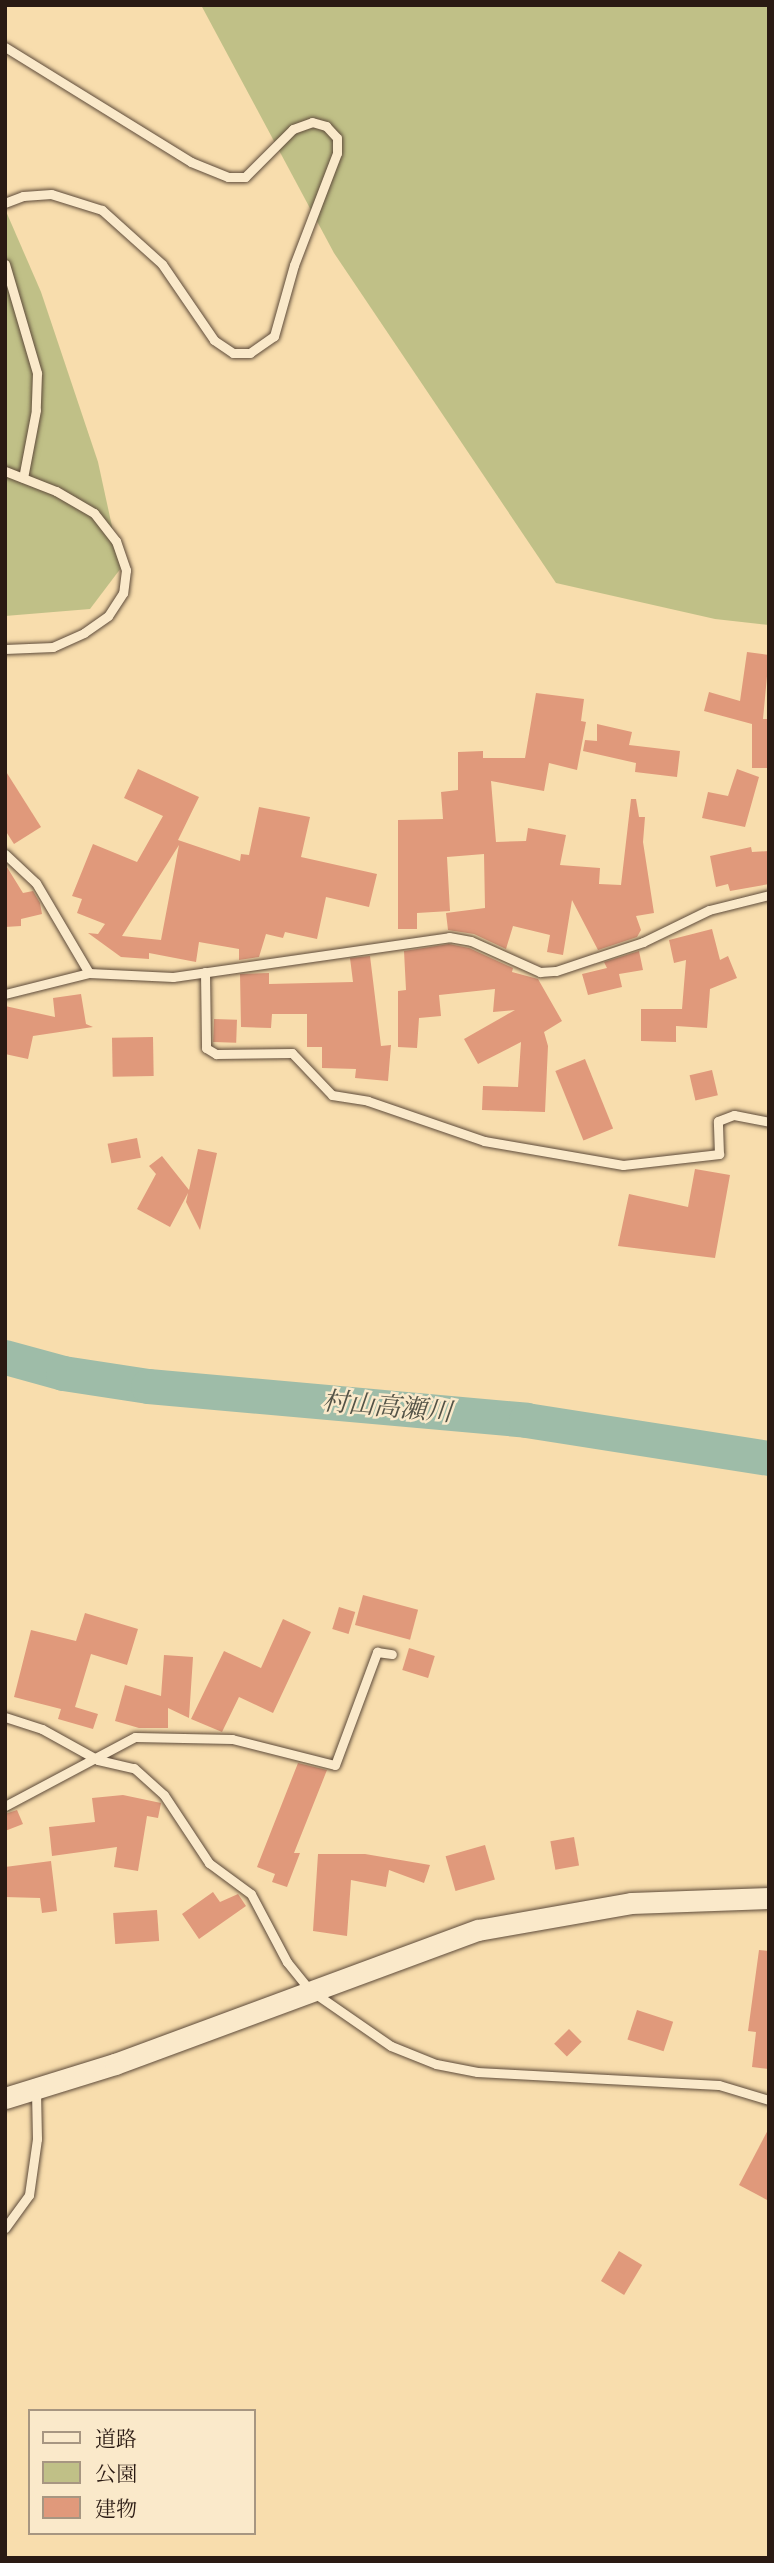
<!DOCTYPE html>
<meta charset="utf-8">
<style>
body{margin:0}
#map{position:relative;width:774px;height:2563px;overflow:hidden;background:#f8ddad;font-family:"Libre Bodoni","Noto Serif JP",serif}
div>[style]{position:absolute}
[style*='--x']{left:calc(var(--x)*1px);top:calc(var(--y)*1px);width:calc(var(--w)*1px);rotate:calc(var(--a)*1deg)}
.green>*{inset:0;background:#c0c087}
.river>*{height:35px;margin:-17.5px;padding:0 17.5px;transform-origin:17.5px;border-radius:17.5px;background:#9ebca8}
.building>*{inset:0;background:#e0997b;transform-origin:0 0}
.roads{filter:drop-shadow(0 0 2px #5e4b3a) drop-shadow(0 0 2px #5e4b3a)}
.service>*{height:9px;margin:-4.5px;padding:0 4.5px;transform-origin:4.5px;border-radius:4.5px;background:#fae9ca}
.tertiary>*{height:21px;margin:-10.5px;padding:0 10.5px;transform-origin:10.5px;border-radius:10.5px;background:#fae9ca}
span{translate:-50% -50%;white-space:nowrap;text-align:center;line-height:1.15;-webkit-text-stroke:5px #fae9ca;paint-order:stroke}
.water-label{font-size:26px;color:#535347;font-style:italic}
.frame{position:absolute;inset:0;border:7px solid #2a1a13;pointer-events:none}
.legend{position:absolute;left:28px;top:2409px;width:228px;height:126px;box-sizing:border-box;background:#fae9ca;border:2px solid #a79681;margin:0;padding:9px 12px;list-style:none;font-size:21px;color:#2a1a13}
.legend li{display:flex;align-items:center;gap:14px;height:35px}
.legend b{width:35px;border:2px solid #a79681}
</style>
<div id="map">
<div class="green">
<div style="clip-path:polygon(201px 5px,769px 5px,769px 625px,715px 619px,556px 583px,334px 253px)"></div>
<div style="clip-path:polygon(5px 209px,41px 292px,98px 462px,121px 568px,90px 609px,5px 616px)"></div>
</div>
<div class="river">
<div style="--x:5;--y:1357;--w:60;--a:15.4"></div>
<div style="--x:63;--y:1373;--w:86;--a:8.7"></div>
<div style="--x:148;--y:1386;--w:380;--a:5.1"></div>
<div style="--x:526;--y:1420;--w:246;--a:8.9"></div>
</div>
<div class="building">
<div style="clip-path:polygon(747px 652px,769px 655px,763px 719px,769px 719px,769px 768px,752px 768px,752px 724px,704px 711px,709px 692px,740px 701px)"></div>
<div style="clip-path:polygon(536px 693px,584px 699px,581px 721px,586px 722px,577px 770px,549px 763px,544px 791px,491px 781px,496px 842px,526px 841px,528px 828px,566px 835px,560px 865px,600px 868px,599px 884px,621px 885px,631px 799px,636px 799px,639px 817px,645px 817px,643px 842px,654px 913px,636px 916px,641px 930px,637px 937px,598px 950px,572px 900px,563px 955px,547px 952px,550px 935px,513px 926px,506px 949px,474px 934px,448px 930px,446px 913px,485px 908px,484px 854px,447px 857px,450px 911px,417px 913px,417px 929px,398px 929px,398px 820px,443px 819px,441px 792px,458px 790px,458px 752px,483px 751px,483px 758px,525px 758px)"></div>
<div style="clip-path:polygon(597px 724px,632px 732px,629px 745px,680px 751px,677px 777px,635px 772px,636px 763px,583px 751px,585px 740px,597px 741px)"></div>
<div style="clip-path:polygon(evenodd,138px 769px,199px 797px,178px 840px,240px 861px,241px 854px,249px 855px,259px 807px,310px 817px,301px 857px,377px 874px,369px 907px,326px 897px,317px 939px,285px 932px,283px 938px,266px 934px,259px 957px,239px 960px,239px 949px,199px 942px,196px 962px,149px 953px,149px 959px,121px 957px,88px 933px,98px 934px,105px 924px,77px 913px,82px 899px,72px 896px,93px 844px,137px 862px,163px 816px,124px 798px,138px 769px,179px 845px,161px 940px,122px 936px,179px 845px)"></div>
<div style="clip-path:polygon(737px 769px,759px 777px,745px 827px,702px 818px,708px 792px,728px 796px)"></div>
<div style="clip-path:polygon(5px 770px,41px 827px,14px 844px,5px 830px)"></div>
<div style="clip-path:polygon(751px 847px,752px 852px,769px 851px,769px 884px,730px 891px,728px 884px,716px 887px,710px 856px)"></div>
<div style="clip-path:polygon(5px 864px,23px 893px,33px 891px,40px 903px,42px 914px,21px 919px,21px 926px,5px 927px)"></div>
<div style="clip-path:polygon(712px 929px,720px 960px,728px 956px,737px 978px,710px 989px,707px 1028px,676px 1026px,676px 1042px,641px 1041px,641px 1009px,682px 1009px,686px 960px,674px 963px,669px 940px)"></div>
<div style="clip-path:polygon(449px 944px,469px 948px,513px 968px,512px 972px,538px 979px,562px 1021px,544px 1032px,548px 1046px,545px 1112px,482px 1110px,483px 1086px,518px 1087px,521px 1042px,478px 1064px,464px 1039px,515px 1010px,493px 1012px,495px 989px,439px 995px,441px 1016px,419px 1018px,417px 1048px,398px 1047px,398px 991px,406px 990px,404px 951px)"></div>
<div style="clip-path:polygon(639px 951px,643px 970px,619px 974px,622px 987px,588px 995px,582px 974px,607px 968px,604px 962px)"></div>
<div style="clip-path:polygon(370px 956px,381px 1046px,391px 1045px,388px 1081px,355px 1078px,356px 1069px,322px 1068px,322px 1047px,307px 1047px,307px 1014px,272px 1014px,271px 1028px,241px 1027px,240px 974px,269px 973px,269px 984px,353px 982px,350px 958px)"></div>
<div style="clip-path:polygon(81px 994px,86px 1024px,93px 1027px,33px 1036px,28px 1059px,5px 1054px,5px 1006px,55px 1017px,53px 998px)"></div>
<div style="left:214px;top:1019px;width:23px;height:23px;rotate:2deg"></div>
<div style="left:153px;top:1037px;width:39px;height:41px;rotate:89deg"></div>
<div style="left:585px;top:1059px;width:75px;height:32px;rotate:68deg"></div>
<div style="left:712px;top:1070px;width:26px;height:23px;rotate:77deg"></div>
<div style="left:137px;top:1138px;width:20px;height:30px;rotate:79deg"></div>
<div style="clip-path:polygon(198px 1149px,217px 1153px,200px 1230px,186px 1202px,188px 1193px,170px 1227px,137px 1209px,156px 1174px,149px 1166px,162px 1156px,189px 1190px)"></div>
<div style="clip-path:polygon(695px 1169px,730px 1175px,715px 1258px,618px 1246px,629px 1194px,688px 1207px)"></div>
<div style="left:363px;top:1595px;width:57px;height:31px;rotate:15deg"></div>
<div style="left:339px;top:1607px;width:17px;height:23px;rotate:17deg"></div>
<div style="clip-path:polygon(85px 1613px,138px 1629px,127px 1665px,91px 1654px,75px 1707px,98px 1714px,93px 1729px,58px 1719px,61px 1709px,14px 1697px,31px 1630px,76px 1641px)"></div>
<div style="clip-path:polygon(283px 1619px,311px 1632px,273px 1713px,239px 1697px,222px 1732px,191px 1719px,224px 1651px,261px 1668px)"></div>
<div style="left:409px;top:1648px;width:27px;height:23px;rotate:17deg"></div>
<div style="clip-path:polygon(164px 1655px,193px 1657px,189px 1718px,168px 1708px,168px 1728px,139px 1728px,115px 1721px,125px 1685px,161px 1696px)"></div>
<div style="clip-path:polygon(298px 1763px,327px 1770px,294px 1853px,300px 1853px,287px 1887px,272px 1882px,275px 1874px,257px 1867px)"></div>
<div style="clip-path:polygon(123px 1795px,161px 1803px,158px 1818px,147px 1816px,138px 1871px,114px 1867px,117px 1847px,52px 1856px,49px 1827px,95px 1822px,92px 1798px)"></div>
<div style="clip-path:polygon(17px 1810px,23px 1824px,5px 1831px,5px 1814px)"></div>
<div style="left:574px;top:1837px;width:29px;height:24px;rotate:80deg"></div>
<div style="left:485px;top:1845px;width:36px;height:41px;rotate:74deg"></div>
<div style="clip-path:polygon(318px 1854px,365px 1854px,430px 1865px,424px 1883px,389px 1870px,386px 1887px,351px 1880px,347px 1936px,313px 1931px)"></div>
<div style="clip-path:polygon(51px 1861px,57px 1911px,42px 1913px,40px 1898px,5px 1897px,5px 1867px)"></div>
<div style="clip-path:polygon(213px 1892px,220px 1902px,238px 1894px,246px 1906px,199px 1939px,182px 1914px)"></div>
<div style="left:157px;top:1910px;width:31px;height:44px;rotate:86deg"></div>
<div style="clip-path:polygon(759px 1950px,769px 1951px,769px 2069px,752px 2067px,756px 2032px,748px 2031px)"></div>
<div style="left:637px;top:2010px;width:38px;height:31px;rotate:18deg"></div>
<div style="left:569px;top:2029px;width:18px;height:21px;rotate:45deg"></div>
<div style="clip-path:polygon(769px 2128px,769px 2201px,739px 2185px)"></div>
<div style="left:619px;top:2251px;width:27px;height:35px;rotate:31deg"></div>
</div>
<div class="roads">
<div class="service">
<div style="--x:5;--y:47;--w:219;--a:31.7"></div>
<div style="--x:191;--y:162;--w:40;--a:22"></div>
<div style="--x:228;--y:177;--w:17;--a:0"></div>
<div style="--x:245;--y:177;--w:68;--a:-45"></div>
<div style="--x:293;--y:129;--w:20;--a:-20"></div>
<div style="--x:312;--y:122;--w:15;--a:16"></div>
<div style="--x:326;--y:126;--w:16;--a:47"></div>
<div style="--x:337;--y:138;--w:15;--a:90"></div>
<div style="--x:337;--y:153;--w:120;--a:111"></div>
<div style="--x:294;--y:265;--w:74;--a:105.7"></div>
<div style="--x:274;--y:336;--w:29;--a:145"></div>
<div style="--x:250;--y:353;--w:17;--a:180"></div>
<div style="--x:233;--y:353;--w:23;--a:-146"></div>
<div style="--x:214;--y:340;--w:92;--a:-124.4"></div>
<div style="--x:162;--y:264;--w:81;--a:-138"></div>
<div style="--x:102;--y:210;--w:53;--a:-162.6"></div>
<div style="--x:51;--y:194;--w:28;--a:176"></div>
<div style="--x:23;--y:196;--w:19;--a:159"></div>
<div style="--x:5;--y:264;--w:114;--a:73.6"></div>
<div style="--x:37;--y:373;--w:37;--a:92"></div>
<div style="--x:36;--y:410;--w:69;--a:100.8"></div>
<div style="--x:5;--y:471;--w:55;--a:21.4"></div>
<div style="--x:56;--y:491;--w:44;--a:30.1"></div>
<div style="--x:94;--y:513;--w:36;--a:52"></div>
<div style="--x:116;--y:541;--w:31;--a:71"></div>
<div style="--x:126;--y:570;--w:23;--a:97"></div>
<div style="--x:123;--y:593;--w:27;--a:123"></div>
<div style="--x:108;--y:616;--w:29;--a:145"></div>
<div style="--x:84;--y:633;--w:34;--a:156"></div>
<div style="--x:53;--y:647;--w:48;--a:177.6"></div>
<div style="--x:5;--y:854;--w:42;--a:43.1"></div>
<div style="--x:36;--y:883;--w:104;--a:59.5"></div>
<div style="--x:205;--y:972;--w:76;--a:89.2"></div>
<div style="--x:206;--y:1048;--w:12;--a:31"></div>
<div style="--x:216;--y:1054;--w:76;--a:-0.8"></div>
<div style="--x:292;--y:1053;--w:58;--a:46.4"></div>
<div style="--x:332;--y:1095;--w:36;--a:9"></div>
<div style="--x:368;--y:1101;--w:123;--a:19"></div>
<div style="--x:484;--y:1141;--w:141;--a:9.8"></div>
<div style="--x:623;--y:1165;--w:97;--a:-6.5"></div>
<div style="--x:719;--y:1154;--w:33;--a:-92"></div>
<div style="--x:718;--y:1121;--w:17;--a:-21"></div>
<div style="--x:734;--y:1115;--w:36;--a:11"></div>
<div style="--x:5;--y:994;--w:87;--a:-14"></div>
<div style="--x:89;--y:973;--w:84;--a:2.7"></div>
<div style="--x:173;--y:977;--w:279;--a:-8.2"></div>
<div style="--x:449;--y:937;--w:22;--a:10"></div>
<div style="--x:471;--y:941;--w:76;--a:24.2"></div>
<div style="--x:540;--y:972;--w:16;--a:-4"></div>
<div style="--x:556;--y:971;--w:92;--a:-18.4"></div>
<div style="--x:643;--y:942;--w:73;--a:-25.9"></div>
<div style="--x:709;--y:910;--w:62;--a:-14"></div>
<div style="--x:5;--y:1717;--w:39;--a:18"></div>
<div style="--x:42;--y:1729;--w:64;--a:29"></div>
<div style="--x:98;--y:1760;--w:37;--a:13"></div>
<div style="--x:134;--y:1768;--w:40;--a:42"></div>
<div style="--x:164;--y:1795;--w:82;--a:56.5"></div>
<div style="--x:209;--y:1863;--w:52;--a:36.4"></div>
<div style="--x:251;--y:1894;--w:77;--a:62.1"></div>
<div style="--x:287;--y:1962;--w:36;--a:51"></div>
<div style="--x:310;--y:1990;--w:98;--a:34.7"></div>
<div style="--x:391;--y:2046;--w:48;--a:21.8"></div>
<div style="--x:436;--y:2064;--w:42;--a:11"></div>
<div style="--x:477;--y:2072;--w:242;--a:3.1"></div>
<div style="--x:719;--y:2085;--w:52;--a:16.7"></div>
<div style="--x:5;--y:1806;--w:147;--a:-28"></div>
<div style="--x:135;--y:1737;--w:97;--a:1.2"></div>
<div style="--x:232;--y:1739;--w:106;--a:14.2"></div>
<div style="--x:335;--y:1765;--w:121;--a:-69.6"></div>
<div style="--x:377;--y:1652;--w:15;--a:8"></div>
<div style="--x:5;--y:2228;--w:41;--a:-54"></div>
<div style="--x:29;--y:2195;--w:57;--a:-81.9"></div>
<div style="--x:37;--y:2139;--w:49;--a:-91.2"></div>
</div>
<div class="tertiary">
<div style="--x:5;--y:2098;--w:115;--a:-17.2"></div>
<div style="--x:115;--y:2064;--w:387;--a:-20.3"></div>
<div style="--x:478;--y:1930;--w:155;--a:-10"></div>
<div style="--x:631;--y:1903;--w:138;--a:-2.1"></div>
</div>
</div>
<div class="water-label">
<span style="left:387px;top:1408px;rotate:5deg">村山高瀬川</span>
</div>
<div class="frame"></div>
<ul class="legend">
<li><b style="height:9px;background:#fae9ca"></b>道路</li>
<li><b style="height:19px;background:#c0c087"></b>公園</li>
<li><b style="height:19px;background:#e0997b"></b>建物</li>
</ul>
</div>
